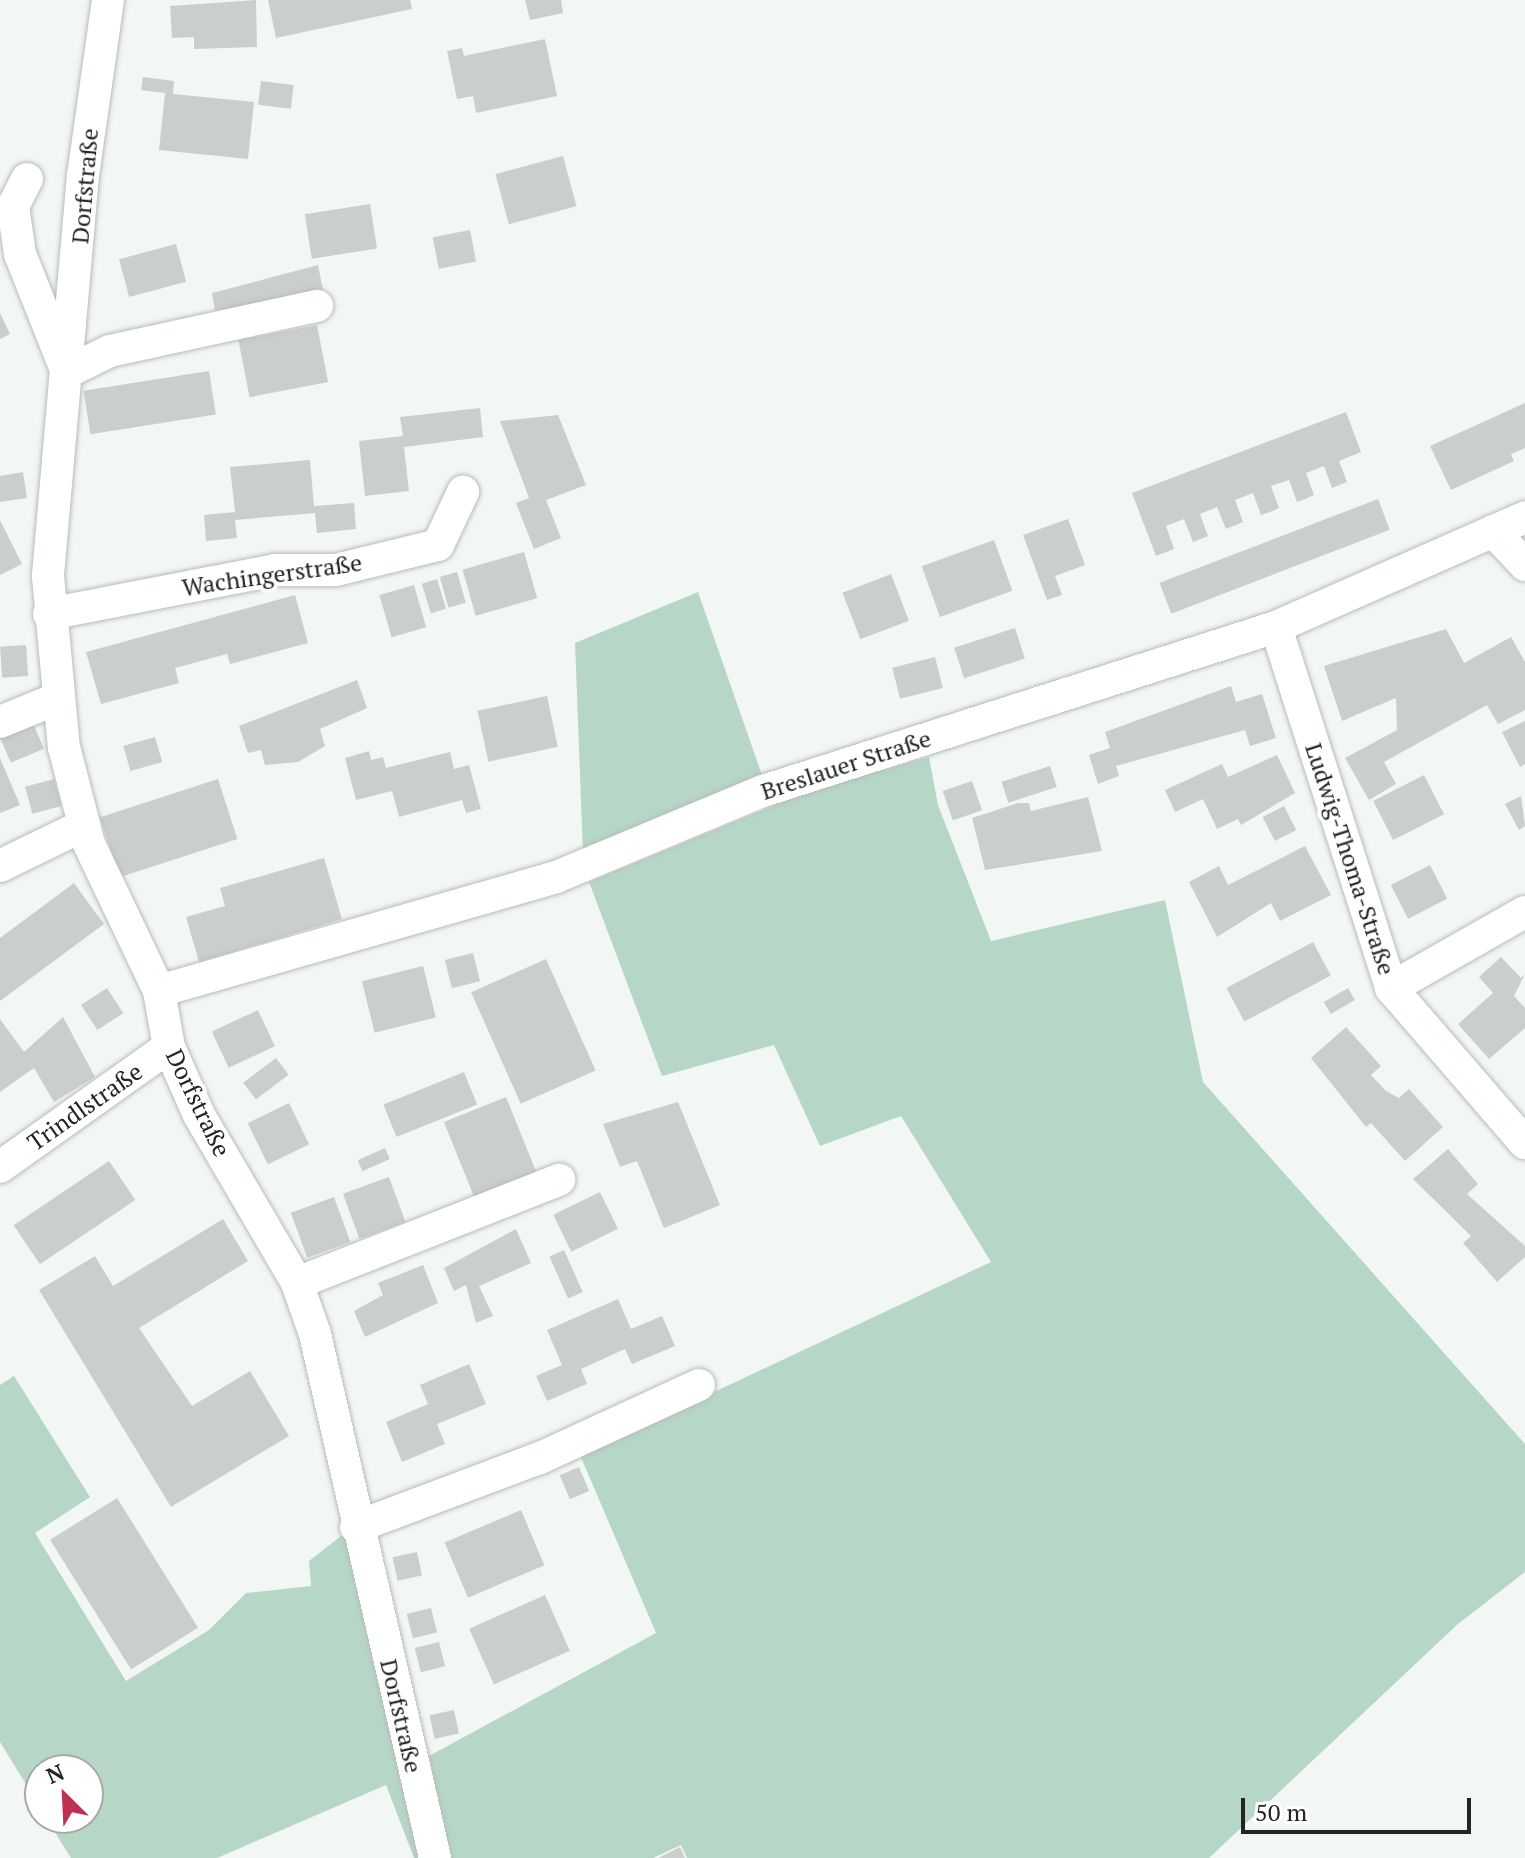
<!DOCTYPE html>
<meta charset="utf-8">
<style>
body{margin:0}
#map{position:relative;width:1525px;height:1858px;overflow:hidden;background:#f2f7f5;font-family:"PT Serif",serif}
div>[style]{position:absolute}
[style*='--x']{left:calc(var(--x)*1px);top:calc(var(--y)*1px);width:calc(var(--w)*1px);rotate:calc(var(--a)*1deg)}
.green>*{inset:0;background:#b6d7c6}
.building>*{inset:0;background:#cacfcc;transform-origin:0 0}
.roads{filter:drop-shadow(0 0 2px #b7bcba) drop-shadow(0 0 2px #b7bcba)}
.minor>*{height:32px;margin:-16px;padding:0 16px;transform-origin:16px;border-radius:16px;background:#fff}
span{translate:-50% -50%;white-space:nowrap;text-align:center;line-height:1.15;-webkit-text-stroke:8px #fff;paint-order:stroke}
.street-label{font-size:24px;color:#232524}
.north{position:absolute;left:24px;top:1754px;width:80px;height:80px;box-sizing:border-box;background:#fff;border:2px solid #a7a8a7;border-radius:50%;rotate:336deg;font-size:22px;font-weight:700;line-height:32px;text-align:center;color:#232524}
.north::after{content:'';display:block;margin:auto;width:28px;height:36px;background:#c03050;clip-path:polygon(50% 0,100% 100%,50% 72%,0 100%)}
.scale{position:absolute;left:1241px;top:1798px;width:230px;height:36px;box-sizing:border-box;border:4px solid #232524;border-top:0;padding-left:10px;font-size:24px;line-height:28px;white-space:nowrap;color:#232524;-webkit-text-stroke:6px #fff;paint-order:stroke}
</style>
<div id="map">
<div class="green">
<div style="clip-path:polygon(698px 592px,762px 775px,583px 853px,575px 643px)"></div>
<div style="clip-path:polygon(929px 757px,938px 805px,991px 941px,1165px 900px,1203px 1082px,1525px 1444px,1525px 1572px,1458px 1624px,1209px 1858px,687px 1858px,681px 1845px,653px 1858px,451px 1858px,429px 1756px,656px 1633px,580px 1455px,991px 1262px,901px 1116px,820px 1146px,774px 1045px,662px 1076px,589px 882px,807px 792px)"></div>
<div style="clip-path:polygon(14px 1376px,90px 1497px,35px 1533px,126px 1681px,209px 1630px,246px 1593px,311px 1586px,309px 1561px,346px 1532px,422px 1858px,414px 1858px,386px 1785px,217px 1858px,71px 1858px,46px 1818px,88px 1818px,88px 1770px,40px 1770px,40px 1807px,0 1742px,0 1385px)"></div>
</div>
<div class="building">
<div style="clip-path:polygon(256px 0,257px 47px,194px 49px,194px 37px,172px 38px,170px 6px)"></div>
<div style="clip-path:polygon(268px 0,410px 0,412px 9px,276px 38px)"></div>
<div style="clip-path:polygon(525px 0,561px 0,563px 13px,530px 20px)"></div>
<div style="clip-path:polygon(545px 39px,557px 96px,476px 113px,473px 96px,457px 99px,447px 51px,462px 48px,464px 56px)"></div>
<div style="clip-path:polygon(143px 77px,174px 81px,173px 94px,254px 102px,248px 159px,159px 150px,165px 93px,141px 90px)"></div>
<div style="left:261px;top:81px;width:33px;height:24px;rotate:7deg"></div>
<div style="left:563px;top:156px;width:52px;height:70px;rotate:75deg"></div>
<div style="left:370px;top:204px;width:45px;height:66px;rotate:81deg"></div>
<div style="left:470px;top:230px;width:32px;height:38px;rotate:79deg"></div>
<div style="left:176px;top:244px;width:39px;height:59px;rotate:75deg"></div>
<div style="clip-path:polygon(318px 265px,323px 290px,215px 311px,212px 293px)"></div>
<div style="clip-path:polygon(0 313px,10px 334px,0 339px)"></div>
<div style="left:317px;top:325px;width:58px;height:80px;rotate:79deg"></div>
<div style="left:209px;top:371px;width:44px;height:127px;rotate:81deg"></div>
<div style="clip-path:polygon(1525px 403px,1525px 448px,1511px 454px,1514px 461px,1451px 490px,1430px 446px)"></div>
<div style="clip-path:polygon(480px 408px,483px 437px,404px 447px,409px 491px,365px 496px,359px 441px,403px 436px,400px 417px)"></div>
<div style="clip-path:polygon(1346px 412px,1361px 452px,1339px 461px,1347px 482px,1332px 488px,1324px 466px,1306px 473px,1314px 495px,1305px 499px,1297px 502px,1289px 480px,1271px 486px,1279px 508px,1270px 512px,1261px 515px,1253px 493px,1235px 500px,1243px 522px,1226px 529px,1217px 507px,1200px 514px,1208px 536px,1193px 542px,1184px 519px,1166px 526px,1174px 549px,1156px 556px,1132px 493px)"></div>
<div style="clip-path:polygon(558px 415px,586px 485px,546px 500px,561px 538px,534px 549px,516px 503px,529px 498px,500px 421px)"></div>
<div style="clip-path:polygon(310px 460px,314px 506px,354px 503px,356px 529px,317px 533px,315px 513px,235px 520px,237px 538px,206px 541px,204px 515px,235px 512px,230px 467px)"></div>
<div style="clip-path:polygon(23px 472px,27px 498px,0 502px,0 476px)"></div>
<div style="left:1378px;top:499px;width:33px;height:234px;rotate:69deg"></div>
<div style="clip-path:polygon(1068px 519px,1085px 565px,1055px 576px,1062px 595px,1047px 600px,1023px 535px)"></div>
<div style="clip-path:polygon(0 520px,22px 564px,0 575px)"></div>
<div style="left:994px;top:540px;width:54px;height:77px;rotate:70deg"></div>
<div style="left:524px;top:552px;width:48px;height:64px;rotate:74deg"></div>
<div style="left:457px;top:572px;width:32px;height:18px;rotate:74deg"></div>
<div style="left:891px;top:574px;width:50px;height:52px;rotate:69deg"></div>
<div style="left:437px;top:579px;width:31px;height:16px;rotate:73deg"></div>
<div style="left:414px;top:585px;width:44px;height:36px;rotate:74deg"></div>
<div style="clip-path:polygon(295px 595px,308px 643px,230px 664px,227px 654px,175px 668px,179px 683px,101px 704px,86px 652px)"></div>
<div style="left:1015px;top:628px;width:32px;height:64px;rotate:72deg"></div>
<div style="clip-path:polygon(1446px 629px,1464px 663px,1511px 637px,1525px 662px,1525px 710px,1498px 724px,1487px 705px,1384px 762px,1396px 784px,1369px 800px,1345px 758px,1397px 730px,1396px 698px,1342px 721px,1324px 666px)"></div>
<div style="left:26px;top:645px;width:31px;height:26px;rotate:86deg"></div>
<div style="left:935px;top:657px;width:32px;height:44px;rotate:76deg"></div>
<div style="clip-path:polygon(357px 680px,367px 708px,320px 729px,325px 746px,298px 762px,265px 765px,261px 750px,248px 753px,239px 726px)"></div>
<div style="clip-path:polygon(1231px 686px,1236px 702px,1262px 694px,1276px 738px,1250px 746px,1245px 730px,1116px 766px,1119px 776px,1098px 784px,1089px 755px,1110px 748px,1105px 732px)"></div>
<div style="left:547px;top:696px;width:52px;height:71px;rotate:78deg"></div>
<div style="clip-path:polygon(1525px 721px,1525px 764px,1520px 767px,1502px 732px)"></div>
<div style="left:33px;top:723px;width:28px;height:36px;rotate:67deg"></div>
<div style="left:155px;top:737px;width:26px;height:33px;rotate:74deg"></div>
<div style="clip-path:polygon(369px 751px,371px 760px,383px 757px,386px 768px,450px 752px,454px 769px,469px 765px,481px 809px,466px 813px,462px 800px,399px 817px,392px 791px,356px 800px,345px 758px)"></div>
<div style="clip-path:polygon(1277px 755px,1295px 793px,1241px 825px,1238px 819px,1217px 829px,1203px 799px,1175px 812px,1165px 790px,1222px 764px,1228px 777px)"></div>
<div style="clip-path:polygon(0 758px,20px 805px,0 813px)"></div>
<div style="left:1050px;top:766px;width:22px;height:51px;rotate:72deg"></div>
<div style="left:1424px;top:775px;width:44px;height:57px;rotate:63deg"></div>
<div style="left:54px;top:779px;width:28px;height:30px;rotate:75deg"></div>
<div style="left:218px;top:779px;width:63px;height:124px;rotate:72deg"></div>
<div style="left:972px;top:781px;width:31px;height:31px;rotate:71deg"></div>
<div style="clip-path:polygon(1521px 796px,1525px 826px,1519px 830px,1505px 804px)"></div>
<div style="clip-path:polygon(1088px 797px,1102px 851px,985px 870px,972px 818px,1018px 803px,1029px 803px,1031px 811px)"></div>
<div style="left:1284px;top:806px;width:27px;height:24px;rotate:63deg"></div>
<div style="clip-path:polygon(1305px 846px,1331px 895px,1280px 921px,1271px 903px,1217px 937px,1189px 882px,1219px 866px,1228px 885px)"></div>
<div style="clip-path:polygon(324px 858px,342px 919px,199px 962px,186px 917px,225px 906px,220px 888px)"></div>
<div style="left:1430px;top:865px;width:38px;height:44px;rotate:63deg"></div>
<div style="clip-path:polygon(74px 883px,104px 924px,0 1001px,0 938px)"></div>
<div style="left:1313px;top:942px;width:38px;height:98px;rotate:62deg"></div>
<div style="left:473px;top:953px;width:29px;height:29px;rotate:76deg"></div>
<div style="clip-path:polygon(1501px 957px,1521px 978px,1525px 974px,1514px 996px,1525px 1008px,1525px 1028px,1489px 1059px,1458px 1024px,1493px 993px,1479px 977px)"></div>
<div style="left:546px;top:959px;width:122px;height:82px;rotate:66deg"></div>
<div style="left:423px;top:966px;width:53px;height:63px;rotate:76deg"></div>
<div style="left:107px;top:988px;width:30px;height:31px;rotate:57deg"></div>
<div style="left:1348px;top:988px;width:14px;height:28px;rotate:60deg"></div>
<div style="left:258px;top:1010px;width:40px;height:51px;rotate:65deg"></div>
<div style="clip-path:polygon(63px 1017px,95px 1077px,54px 1102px,34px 1068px,0 1092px,0 1019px,24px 1052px)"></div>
<div style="clip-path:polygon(1346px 1027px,1381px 1066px,1371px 1075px,1386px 1091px,1399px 1098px,1409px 1089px,1443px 1127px,1405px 1161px,1371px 1123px,1366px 1127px,1311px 1058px)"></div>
<div style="left:276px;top:1058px;width:21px;height:41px;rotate:53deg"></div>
<div style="left:464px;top:1072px;width:35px;height:87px;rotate:68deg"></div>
<div style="left:506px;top:1097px;width:90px;height:67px;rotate:68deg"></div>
<div style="clip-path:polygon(678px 1102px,720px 1205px,664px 1228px,637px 1161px,620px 1167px,603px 1124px)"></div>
<div style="left:289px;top:1103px;width:46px;height:46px;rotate:64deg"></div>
<div style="left:385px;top:1148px;width:12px;height:30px;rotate:66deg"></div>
<div style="clip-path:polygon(1448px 1149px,1478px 1184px,1467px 1194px,1525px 1246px,1525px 1257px,1497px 1282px,1463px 1243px,1471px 1236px,1413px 1179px)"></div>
<div style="left:109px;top:1161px;width:47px;height:115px;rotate:56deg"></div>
<div style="left:389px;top:1177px;width:48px;height:49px;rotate:70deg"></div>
<div style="left:600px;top:1192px;width:41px;height:52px;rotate:64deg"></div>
<div style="left:334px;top:1197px;width:48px;height:46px;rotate:70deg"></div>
<div style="clip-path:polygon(223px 1219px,248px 1261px,139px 1328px,192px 1406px,250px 1371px,289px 1436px,171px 1507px,39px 1290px,95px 1256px,113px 1286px)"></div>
<div style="clip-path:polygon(516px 1229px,531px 1263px,479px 1286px,493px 1316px,476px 1323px,466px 1285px,454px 1291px,444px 1268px)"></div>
<div style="left:564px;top:1250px;width:46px;height:16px;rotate:66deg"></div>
<div style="clip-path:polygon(423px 1265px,438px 1303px,365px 1337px,354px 1311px,383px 1295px,378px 1283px)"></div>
<div style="clip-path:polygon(618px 1299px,631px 1329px,662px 1316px,675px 1346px,632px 1364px,625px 1349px,581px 1369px,587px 1384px,547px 1401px,536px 1376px,562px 1365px,547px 1330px)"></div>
<div style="clip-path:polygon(469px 1364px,486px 1404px,437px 1424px,445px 1444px,402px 1462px,386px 1422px,428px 1404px,420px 1385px)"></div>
<div style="left:579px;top:1467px;width:26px;height:21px;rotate:67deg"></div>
<div style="left:117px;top:1498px;width:153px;height:79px;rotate:58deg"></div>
<div style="left:521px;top:1510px;width:60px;height:83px;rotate:67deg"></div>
<div style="left:417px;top:1552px;width:24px;height:25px;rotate:78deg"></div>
<div style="left:545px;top:1595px;width:61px;height:83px;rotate:66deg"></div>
<div style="left:431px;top:1608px;width:25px;height:25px;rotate:76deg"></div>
<div style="left:439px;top:1642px;width:25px;height:25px;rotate:76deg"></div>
<div style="left:454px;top:1710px;width:24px;height:25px;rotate:78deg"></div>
<div style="clip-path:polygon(680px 1847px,685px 1858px,658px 1858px)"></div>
</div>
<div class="roads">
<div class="minor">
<div style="--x:108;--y:0;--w:177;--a:98.1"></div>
<div style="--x:83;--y:175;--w:403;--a:95"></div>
<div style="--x:48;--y:576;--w:172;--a:84.7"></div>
<div style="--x:64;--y:747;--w:100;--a:75.5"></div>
<div style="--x:89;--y:844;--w:163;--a:64.5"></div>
<div style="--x:159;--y:991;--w:57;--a:79.9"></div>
<div style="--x:169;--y:1047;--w:74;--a:66.2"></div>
<div style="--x:199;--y:1115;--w:194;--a:59.7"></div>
<div style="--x:297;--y:1283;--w:54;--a:70.6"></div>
<div style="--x:315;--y:1334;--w:538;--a:77.1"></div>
<div style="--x:27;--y:179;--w:30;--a:117"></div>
<div style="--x:13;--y:206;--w:49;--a:81.7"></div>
<div style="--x:20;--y:254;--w:127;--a:68.3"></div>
<div style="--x:67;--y:372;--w:48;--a:-26"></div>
<div style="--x:110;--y:351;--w:212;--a:-12.3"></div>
<div style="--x:1493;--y:531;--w:47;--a:46.7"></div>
<div style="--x:49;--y:614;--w:230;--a:-11"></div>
<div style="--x:275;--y:570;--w:61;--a:0"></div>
<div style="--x:336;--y:570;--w:105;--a:-13.8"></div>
<div style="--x:438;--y:545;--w:59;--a:-64.7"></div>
<div style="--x:1276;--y:627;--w:379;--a:72.3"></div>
<div style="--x:1391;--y:988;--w:205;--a:49.2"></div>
<div style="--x:0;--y:722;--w:61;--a:-22.3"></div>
<div style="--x:0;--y:866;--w:91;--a:-26"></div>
<div style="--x:1391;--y:988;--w:154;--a:-29.6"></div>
<div style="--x:159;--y:991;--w:413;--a:-16"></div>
<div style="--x:556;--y:877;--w:224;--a:-22.6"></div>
<div style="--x:763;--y:791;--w:539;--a:-17.73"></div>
<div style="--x:1276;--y:627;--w:272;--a:-23.8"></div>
<div style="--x:0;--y:1167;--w:207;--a:-35.4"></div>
<div style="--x:297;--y:1283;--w:282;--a:-21.5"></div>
<div style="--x:356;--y:1527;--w:197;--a:-20.6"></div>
<div style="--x:540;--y:1458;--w:175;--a:-24.7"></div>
</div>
</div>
<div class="street-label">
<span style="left:85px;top:186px;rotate:-85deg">Dorfstraße</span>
<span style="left:272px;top:575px;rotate:-8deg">Wachingerstraße</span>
<span style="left:846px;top:765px;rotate:-18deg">Breslauer Straße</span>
<span style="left:1350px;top:859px;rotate:72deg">Ludwig-Thoma-Straße</span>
<span style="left:198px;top:1103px;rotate:64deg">Dorfstraße</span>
<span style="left:85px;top:1107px;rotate:-35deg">Trindlstraße</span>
<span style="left:401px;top:1716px;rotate:77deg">Dorfstraße</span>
</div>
<div class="north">N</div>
<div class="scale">50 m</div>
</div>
